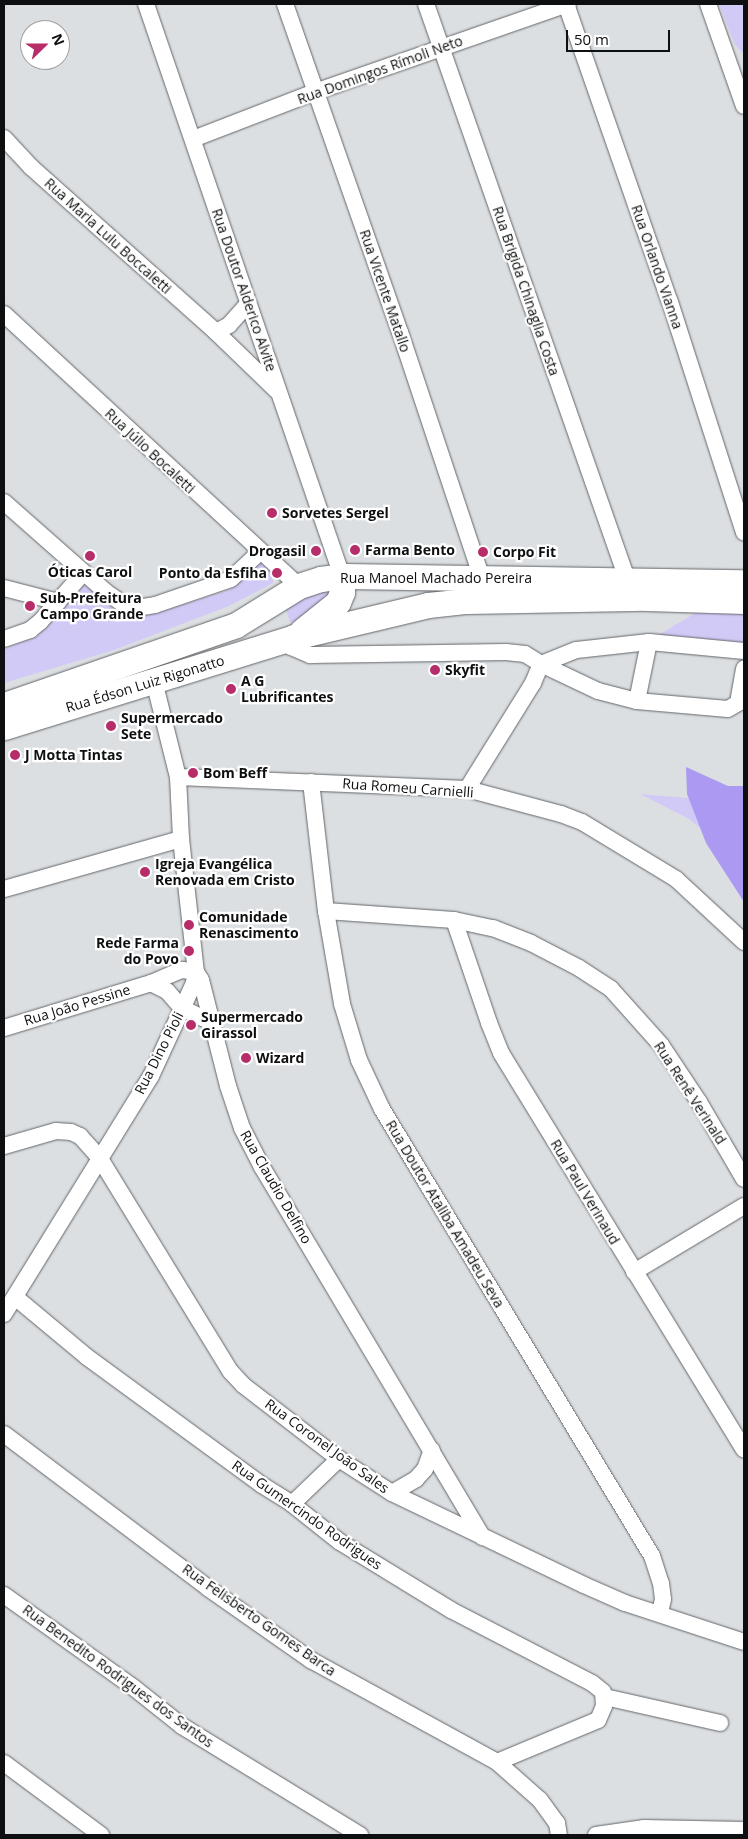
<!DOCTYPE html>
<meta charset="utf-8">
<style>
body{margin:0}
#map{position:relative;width:748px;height:1839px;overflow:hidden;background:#dcdfe2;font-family:"Open Sans",sans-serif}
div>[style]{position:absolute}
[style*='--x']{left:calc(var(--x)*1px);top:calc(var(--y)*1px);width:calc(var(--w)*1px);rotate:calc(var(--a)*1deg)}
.green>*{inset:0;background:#d2caf6}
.forest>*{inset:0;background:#ac99f2}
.roads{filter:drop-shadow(0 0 1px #636669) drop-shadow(0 0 1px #636669)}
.street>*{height:16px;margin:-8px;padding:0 8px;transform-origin:8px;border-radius:8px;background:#fff}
.primary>*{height:25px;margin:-12.5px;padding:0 12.5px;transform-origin:12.5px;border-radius:12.5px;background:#fff}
.dots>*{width:14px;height:14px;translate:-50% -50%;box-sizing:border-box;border:2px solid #fff;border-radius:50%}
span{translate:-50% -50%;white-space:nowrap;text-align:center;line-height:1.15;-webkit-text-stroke:4.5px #fff;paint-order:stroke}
.street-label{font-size:14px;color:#0e0f10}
.poi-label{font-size:14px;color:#0e0f10;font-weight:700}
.left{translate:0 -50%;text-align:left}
.right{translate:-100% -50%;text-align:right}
.frame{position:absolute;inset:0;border:5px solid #0e0f10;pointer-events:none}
.north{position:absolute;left:20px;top:20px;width:50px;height:50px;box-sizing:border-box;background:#fff;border:1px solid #9f9f9f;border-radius:50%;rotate:68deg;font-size:14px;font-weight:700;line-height:20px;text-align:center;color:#0e0f10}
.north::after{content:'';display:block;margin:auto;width:18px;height:22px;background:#b72d69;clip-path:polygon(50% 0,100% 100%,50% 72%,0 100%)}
.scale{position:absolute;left:566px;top:30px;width:104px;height:22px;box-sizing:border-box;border:2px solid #0e0f10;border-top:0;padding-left:6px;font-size:15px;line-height:18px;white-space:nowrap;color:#0e0f10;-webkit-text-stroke:4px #fff;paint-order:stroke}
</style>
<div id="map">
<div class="green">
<div style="clip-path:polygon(719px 4px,744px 4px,744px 54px,735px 45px)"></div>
<div style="clip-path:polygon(261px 561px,272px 571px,273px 583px,229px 606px,114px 650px,4px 683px,4px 649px,38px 636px,53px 613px,82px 585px,93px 590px,125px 619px,166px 610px,229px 590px)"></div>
<div style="clip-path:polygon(315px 585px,337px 591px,296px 623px,290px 622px,286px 609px,290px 602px)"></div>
<div style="clip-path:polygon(702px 609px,744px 614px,744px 647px,655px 637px)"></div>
<div style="clip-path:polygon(640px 794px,699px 799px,744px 865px,689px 819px)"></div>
</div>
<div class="forest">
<div style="clip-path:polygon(686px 767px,728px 786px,744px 786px,744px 902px,706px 843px,687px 794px)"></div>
</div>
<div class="roads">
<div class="street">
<div style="--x:146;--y:4;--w:605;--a:71.09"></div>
<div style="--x:285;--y:4;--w:348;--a:70.7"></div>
<div style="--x:400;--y:332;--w:260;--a:71.6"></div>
<div style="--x:426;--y:4;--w:609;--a:70.73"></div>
<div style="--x:566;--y:4;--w:316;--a:70.8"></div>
<div style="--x:670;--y:302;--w:242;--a:72.2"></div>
<div style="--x:708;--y:4;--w:108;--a:70.6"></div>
<div style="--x:4;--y:138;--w:40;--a:47"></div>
<div style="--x:31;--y:167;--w:248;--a:41.7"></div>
<div style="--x:216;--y:332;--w:85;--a:44"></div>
<div style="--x:193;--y:139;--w:131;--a:-21.1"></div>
<div style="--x:315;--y:92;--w:268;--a:-19.2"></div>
<div style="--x:4;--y:314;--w:401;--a:42.7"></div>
<div style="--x:216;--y:332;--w:15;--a:-28"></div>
<div style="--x:229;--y:325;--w:28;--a:-48"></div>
<div style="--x:4;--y:502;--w:136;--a:41.4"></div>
<div style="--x:106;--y:592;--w:29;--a:35"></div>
<div style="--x:130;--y:609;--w:25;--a:-9"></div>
<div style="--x:155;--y:605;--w:80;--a:-18.9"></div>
<div style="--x:231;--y:579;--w:40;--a:-43"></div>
<div style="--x:4;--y:588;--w:56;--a:14.5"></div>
<div style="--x:4;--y:639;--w:28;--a:-19"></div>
<div style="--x:30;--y:630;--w:13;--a:-39"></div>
<div style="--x:40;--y:622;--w:65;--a:-48.7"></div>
<div style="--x:286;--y:641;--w:8;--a:50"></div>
<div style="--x:291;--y:647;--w:21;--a:23"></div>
<div style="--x:310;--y:655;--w:196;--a:-0.9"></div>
<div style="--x:506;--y:652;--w:19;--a:6"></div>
<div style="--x:525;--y:654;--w:19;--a:32"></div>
<div style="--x:541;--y:664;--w:21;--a:113"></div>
<div style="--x:533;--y:683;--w:125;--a:121.9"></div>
<div style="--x:744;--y:651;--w:95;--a:-174.6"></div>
<div style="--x:649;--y:642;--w:73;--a:173.7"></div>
<div style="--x:576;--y:650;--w:38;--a:158"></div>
<div style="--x:541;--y:664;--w:63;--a:25.3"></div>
<div style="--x:598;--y:691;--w:40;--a:14.4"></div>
<div style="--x:637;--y:701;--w:91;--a:5"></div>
<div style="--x:728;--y:709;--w:12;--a:-31"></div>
<div style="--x:738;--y:703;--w:35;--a:-80"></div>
<div style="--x:154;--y:681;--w:99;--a:76"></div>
<div style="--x:178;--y:777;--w:62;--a:87.2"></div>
<div style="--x:181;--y:839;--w:134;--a:83.6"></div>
<div style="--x:196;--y:972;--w:9;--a:58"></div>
<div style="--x:201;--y:980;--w:109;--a:75.7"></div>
<div style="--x:228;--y:1086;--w:44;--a:71.6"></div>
<div style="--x:242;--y:1128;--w:44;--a:62.9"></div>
<div style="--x:262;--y:1167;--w:431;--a:59.2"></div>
<div style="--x:637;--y:701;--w:60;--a:-78.5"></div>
<div style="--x:178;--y:777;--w:289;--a:2.4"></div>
<div style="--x:467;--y:789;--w:97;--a:14.9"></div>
<div style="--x:561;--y:814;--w:22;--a:21"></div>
<div style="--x:582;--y:822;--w:110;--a:31.2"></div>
<div style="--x:676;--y:879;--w:93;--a:42.8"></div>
<div style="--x:311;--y:782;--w:130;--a:83.4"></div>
<div style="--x:326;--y:911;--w:94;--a:80.2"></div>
<div style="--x:342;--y:1004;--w:59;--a:73.1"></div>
<div style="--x:359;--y:1060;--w:54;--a:64.9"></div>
<div style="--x:382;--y:1109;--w:522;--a:58.87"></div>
<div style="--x:652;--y:1556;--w:28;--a:72"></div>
<div style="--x:661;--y:1583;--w:16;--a:83"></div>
<div style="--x:663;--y:1599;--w:14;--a:102"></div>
<div style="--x:4;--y:889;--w:184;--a:-15.8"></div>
<div style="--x:326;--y:911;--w:128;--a:4"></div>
<div style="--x:454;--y:920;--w:40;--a:12"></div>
<div style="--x:493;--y:928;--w:41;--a:21.5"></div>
<div style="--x:531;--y:943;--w:54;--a:27.5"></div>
<div style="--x:579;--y:968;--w:38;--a:33"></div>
<div style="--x:611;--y:989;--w:75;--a:48.2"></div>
<div style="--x:661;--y:1045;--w:69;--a:56.3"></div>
<div style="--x:699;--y:1102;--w:89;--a:59.7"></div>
<div style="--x:454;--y:920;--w:109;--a:71.2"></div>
<div style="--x:489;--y:1023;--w:32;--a:68"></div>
<div style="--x:501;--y:1053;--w:465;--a:58.5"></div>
<div style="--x:151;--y:983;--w:18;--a:27"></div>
<div style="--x:167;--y:991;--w:23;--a:49"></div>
<div style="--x:182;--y:1008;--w:34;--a:26"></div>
<div style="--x:4;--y:1028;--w:154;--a:-17"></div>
<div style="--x:151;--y:983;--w:34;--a:-23"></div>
<div style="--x:182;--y:970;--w:14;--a:8"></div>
<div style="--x:4;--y:1146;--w:54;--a:-16.1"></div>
<div style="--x:56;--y:1131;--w:15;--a:4"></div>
<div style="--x:71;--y:1132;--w:10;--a:24"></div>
<div style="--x:80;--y:1136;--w:28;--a:48"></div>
<div style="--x:99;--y:1157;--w:252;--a:58.5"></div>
<div style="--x:231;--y:1372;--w:18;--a:47"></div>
<div style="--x:243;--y:1385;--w:121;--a:37.6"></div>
<div style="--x:339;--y:1459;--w:63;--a:32.7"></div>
<div style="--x:392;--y:1493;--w:213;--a:25.6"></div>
<div style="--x:584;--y:1585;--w:45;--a:23.7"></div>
<div style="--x:625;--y:1603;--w:125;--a:18.1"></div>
<div style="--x:634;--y:1272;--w:128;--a:-31"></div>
<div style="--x:15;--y:1297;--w:94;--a:39.8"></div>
<div style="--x:87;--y:1357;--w:217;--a:36.2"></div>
<div style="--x:262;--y:1485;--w:36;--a:32"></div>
<div style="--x:292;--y:1504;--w:61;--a:38.4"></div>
<div style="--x:340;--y:1542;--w:130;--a:31.5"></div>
<div style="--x:451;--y:1610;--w:159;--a:27.4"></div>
<div style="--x:592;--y:1683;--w:14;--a:39"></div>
<div style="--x:603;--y:1692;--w:14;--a:86"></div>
<div style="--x:604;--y:1706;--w:15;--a:113"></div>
<div style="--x:598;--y:1720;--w:109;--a:157.4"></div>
<div style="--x:4;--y:1314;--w:280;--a:-58.3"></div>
<div style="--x:151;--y:1076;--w:102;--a:-65.2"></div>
<div style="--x:194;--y:983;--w:11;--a:-80"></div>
<div style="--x:4;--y:1434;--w:256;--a:37"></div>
<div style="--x:208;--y:1588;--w:126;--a:35"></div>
<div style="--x:311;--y:1660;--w:212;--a:28.7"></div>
<div style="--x:497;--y:1762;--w:57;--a:41.5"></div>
<div style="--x:540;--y:1800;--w:29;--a:54"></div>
<div style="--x:557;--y:1823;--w:12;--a:81"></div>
<div style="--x:392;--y:1493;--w:28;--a:-30"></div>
<div style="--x:416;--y:1479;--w:13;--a:-48"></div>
<div style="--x:425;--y:1469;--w:20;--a:-70"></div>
<div style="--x:292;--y:1504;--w:65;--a:-43.8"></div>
<div style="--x:4;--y:1595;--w:158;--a:35.5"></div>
<div style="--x:133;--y:1687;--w:63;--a:38.5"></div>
<div style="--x:182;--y:1726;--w:209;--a:31.5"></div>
<div style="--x:605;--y:1697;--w:118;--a:12.7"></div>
<div style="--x:4;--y:1763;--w:121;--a:36.6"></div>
<div style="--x:596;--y:1835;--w:49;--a:-8.3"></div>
<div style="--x:644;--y:1828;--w:100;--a:1.1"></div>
</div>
<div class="primary">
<div style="--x:302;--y:631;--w:46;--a:-38.9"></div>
<div style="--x:338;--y:602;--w:11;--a:-68"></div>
<div style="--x:342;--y:592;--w:16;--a:-90"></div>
<div style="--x:4;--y:705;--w:245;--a:-19"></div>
<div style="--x:236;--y:625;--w:74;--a:-31.8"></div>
<div style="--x:299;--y:586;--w:23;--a:-18"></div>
<div style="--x:321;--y:579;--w:21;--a:-8"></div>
<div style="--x:342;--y:576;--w:402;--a:0.9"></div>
<div style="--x:4;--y:727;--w:304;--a:-17.2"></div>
<div style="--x:294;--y:637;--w:138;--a:-13.4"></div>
<div style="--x:428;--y:605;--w:39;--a:-6"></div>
<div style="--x:467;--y:601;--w:180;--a:-1"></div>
<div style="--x:647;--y:598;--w:97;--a:1.8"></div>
</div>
</div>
<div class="dots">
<div style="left:272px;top:513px;background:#b72d69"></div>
<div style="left:355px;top:550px;background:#b72d69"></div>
<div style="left:316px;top:551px;background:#b72d69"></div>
<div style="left:483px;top:552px;background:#b72d69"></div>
<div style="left:90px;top:556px;background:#b72d69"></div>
<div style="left:277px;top:573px;background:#b72d69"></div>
<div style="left:30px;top:606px;background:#b72d69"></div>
<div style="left:435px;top:670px;background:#b72d69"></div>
<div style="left:231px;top:689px;background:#b72d69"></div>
<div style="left:111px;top:726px;background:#b72d69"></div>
<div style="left:15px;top:755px;background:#b72d69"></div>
<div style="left:193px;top:773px;background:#b72d69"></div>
<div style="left:145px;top:872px;background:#b72d69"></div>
<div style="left:189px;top:925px;background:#b72d69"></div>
<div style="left:189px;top:951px;background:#b72d69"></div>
<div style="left:191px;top:1025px;background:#b72d69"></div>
<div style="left:246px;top:1058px;background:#b72d69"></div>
</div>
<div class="street-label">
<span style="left:380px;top:70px;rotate:-20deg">Rua Domingos Rímoli Neto</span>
<span style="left:108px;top:236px;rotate:42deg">Rua Maria Lulu Boccaletti</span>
<span style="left:657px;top:267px;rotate:71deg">Rua Orlando Vianna</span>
<span style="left:244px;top:290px;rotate:71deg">Rua Doutor Alderico Alvite</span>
<span style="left:385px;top:291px;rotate:71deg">Rua Vicente Matallo</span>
<span style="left:526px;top:291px;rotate:71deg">Rua Brigida Chinaglia Costa</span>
<span style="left:150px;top:451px;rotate:43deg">Rua Júlio Bocaletti</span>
<span style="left:436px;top:578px">Rua Manoel Machado Pereira</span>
<span style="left:145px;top:684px;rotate:-17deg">Rua Édson Luiz Rigonatto</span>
<span style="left:408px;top:788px;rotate:4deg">Rua Romeu Carnielli</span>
<span style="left:77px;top:1005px;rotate:-17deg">Rua João Pessine</span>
<span style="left:159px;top:1053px;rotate:-63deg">Rua Dino Pioli</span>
<span style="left:690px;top:1093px;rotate:57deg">Rua Renê Verinald</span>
<span style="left:276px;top:1187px;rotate:60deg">Rua Claudio Delfino</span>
<span style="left:585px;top:1192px;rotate:59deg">Rua Paul Verinaud</span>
<span style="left:445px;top:1214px;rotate:59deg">Rua Doutor Ataliba Amadeu Seva</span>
<span style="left:327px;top:1446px;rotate:36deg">Rua Coronel João Sales</span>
<span style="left:307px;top:1515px;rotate:35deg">Rua Gumercindo Rodrigues</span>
<span style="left:259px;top:1620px;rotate:35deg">Rua Felisberto Gomes Barca</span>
<span style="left:118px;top:1676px;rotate:36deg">Rua Benedito Rodrigues dos Santos</span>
</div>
<div class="poi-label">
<span class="left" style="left:282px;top:513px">Sorvetes Sergel</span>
<span class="left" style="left:365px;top:550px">Farma Bento</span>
<span class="right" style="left:306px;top:551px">Drogasil</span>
<span class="left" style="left:493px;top:552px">Corpo Fit</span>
<span style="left:90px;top:572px">Óticas Carol</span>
<span class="right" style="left:267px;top:573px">Ponto da Esfiha</span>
<span class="left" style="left:40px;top:606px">Sub-Prefeitura<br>Campo Grande</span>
<span class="left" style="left:445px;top:670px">Skyfit</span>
<span class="left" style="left:241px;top:689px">A G<br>Lubrificantes</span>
<span class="left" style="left:121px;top:726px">Supermercado<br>Sete</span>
<span class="left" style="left:25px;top:755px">J Motta Tintas</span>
<span class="left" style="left:203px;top:773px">Bom Beff</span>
<span class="left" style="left:155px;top:872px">Igreja Evangélica<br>Renovada em Cristo</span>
<span class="left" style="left:199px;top:925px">Comunidade<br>Renascimento</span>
<span class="right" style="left:179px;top:951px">Rede Farma<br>do Povo</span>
<span class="left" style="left:201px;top:1025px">Supermercado<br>Girassol</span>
<span class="left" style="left:256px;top:1058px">Wizard</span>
</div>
<div class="frame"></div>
<div class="north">N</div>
<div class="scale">50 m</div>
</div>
